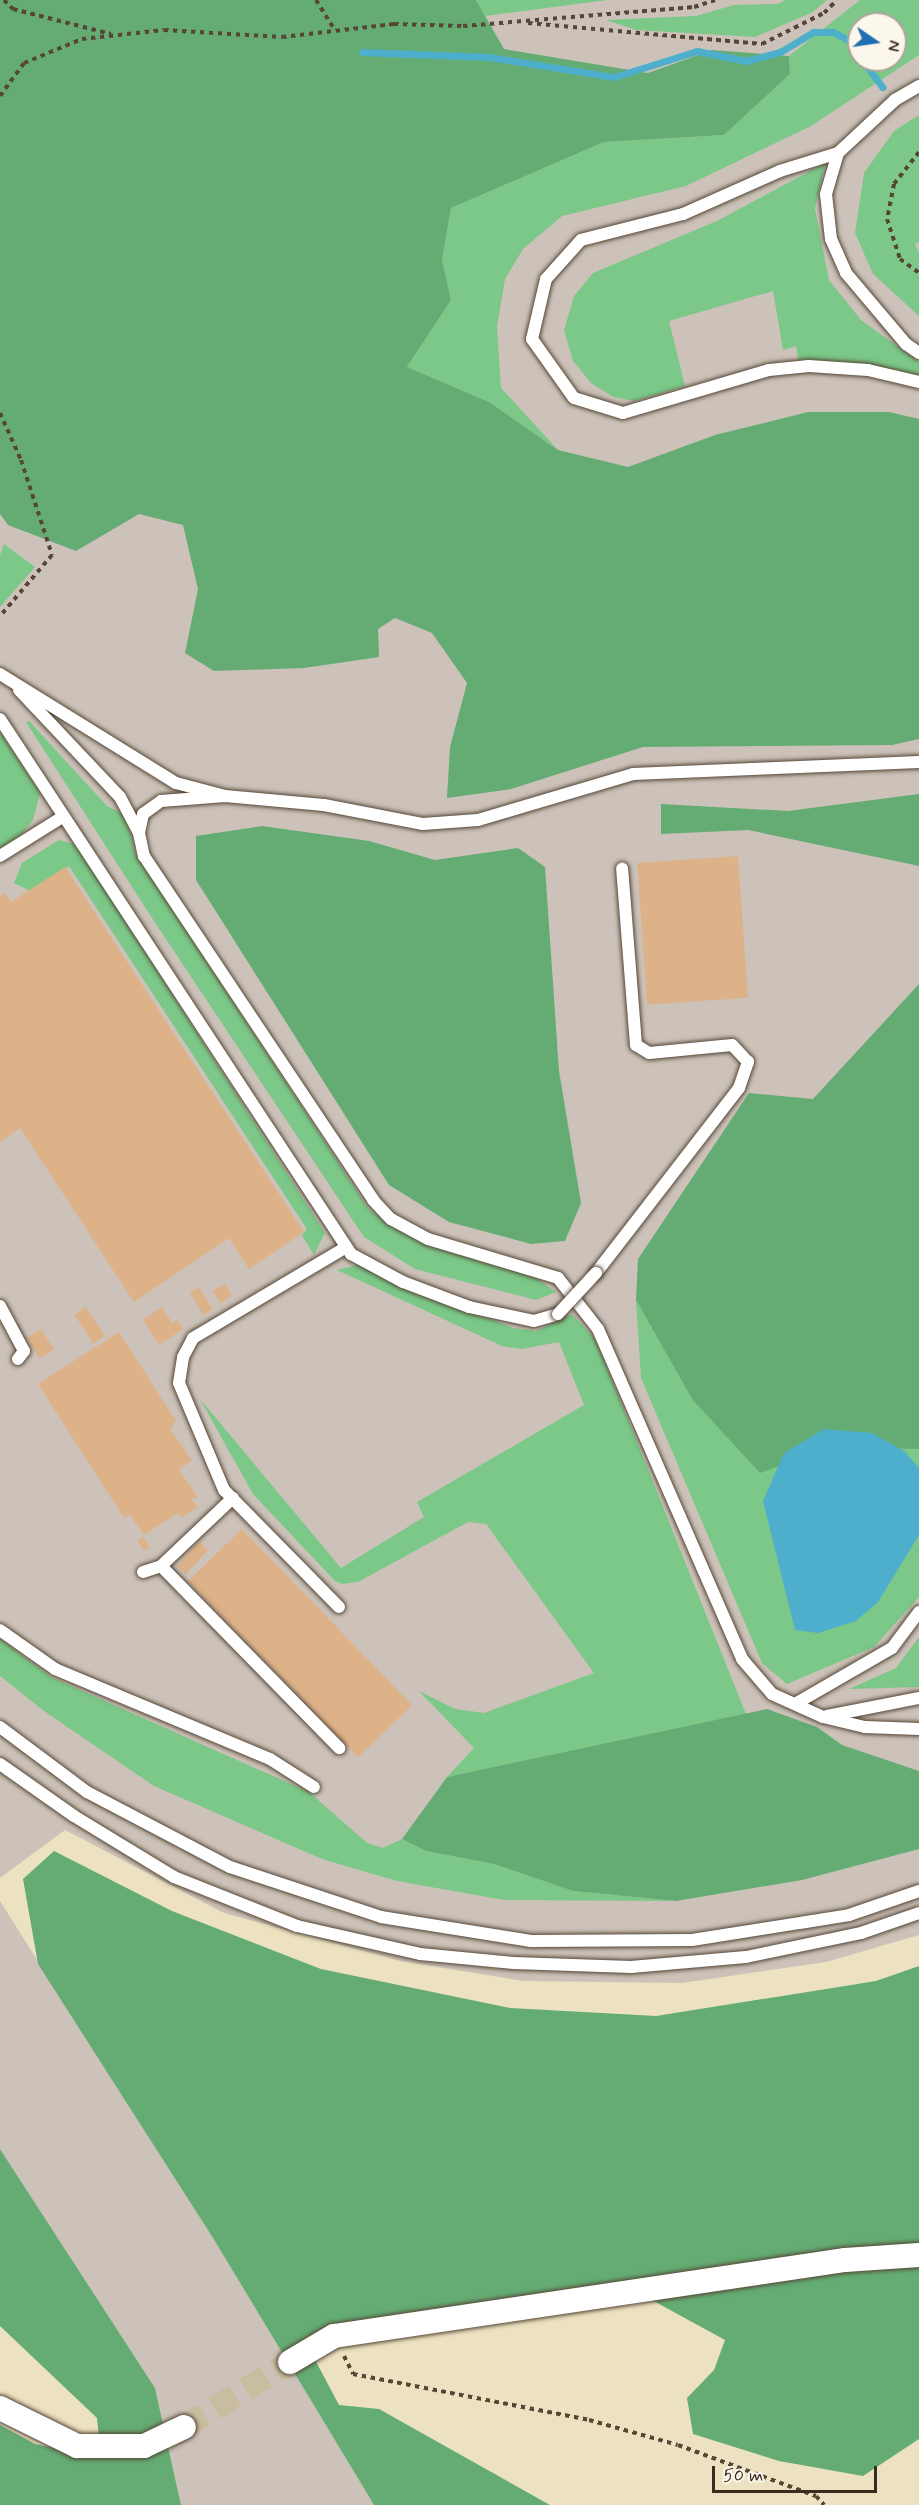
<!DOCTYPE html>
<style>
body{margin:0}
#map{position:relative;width:919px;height:2505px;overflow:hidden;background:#ece2c1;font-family:Mynerve,sans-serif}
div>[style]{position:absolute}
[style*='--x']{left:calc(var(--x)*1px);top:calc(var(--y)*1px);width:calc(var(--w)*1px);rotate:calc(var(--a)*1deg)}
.industrial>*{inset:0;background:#ccc2b9}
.green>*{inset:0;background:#7bc888}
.forest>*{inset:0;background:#64ac74}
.water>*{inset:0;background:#4eafcd}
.stream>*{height:7px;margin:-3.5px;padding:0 3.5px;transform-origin:3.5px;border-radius:3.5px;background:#4eafcd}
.building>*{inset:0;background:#ddb288;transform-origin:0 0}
.street-tunnel>*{height:24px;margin-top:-12px;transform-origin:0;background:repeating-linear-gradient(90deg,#c9bda0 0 24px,transparent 0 36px)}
.path>*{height:4px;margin-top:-2px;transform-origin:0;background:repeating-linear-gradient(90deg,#564636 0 4.5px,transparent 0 9px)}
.roads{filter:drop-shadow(0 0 2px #564636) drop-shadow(0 0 2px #564636)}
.lane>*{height:12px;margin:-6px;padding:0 6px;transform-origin:6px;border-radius:6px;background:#fff}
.street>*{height:24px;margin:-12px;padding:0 12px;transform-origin:12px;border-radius:12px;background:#fff}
.bridges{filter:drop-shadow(0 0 2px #564636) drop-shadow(0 0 2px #564636)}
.lane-bridge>*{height:12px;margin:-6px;padding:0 6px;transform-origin:6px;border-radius:6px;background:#fff}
span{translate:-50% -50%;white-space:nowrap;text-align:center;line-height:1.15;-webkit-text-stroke:5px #fbf7ec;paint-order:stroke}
.north{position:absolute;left:847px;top:12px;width:60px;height:60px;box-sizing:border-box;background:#fbf7ec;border:2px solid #aea59a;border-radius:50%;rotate:103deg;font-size:16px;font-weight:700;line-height:24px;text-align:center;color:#3b2a1e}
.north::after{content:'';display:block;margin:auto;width:21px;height:27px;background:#1f6fb2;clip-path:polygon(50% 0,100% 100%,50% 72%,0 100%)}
.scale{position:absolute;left:712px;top:2466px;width:165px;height:27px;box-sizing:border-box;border:3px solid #3b2a1e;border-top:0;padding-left:8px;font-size:18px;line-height:21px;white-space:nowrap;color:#3b2a1e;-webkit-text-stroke:4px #fbf7ec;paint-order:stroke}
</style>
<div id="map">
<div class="industrial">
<div style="clip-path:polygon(evenodd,0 0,919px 0,919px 1935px,826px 1962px,682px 1983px,524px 1981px,400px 1961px,224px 1913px,65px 1830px,0 1878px,0 0,859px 24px,895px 24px,895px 60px,859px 60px,859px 24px)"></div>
<div style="clip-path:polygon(0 1901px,213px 2238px,374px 2505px,181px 2505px,155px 2388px,0 2149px)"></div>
</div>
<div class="green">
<div style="clip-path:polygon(476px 0,607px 0,485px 16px)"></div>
<div style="clip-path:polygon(785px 0,827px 0,813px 12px,755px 37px,636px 30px,606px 20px,696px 16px,734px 5px,778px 4px)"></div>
<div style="clip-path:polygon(evenodd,860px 0,919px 0,919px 55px,811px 126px,686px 186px,562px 216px,523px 249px,505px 279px,497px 327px,501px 388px,558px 450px,489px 402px,407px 367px,451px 300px,442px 260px,451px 208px,604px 142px,724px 135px,790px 74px,789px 56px,860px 0,859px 24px,895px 24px,895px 60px,859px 60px,859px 24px)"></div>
<div style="clip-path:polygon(919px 115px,919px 242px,915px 244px,919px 253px,919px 316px,873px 274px,855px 233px,864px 173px,894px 131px)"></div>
<div style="clip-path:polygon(825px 163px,815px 209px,829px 280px,861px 320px,919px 362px,919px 375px,847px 363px,799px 364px,796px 346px,783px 350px,773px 291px,669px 321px,685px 386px,634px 401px,613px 397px,591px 383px,573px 361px,564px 330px,574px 296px,593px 273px,717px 221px)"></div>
<div style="clip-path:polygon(4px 544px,35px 567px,0 607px,0 555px)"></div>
<div style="clip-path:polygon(29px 721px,107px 806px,126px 815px,135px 852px,368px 1208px,390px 1226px,429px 1244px,527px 1272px,556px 1292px,536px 1300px,415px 1269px,364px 1237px,154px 921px,26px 722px)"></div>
<div style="clip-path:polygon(0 732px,40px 793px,33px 820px,22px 834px,0 849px)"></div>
<div style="clip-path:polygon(59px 840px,74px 844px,83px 855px,325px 1233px,314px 1255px,302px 1235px,307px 1229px,69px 866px,30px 891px,14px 883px,22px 863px)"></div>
<div style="clip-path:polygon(357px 1265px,513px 1328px,536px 1331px,572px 1314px,596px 1340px,746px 1714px,447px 1777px,474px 1748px,419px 1691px,455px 1709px,484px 1713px,594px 1673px,486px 1524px,468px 1522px,358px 1582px,342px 1584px,335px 1581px,253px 1494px,200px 1399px,341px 1568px,424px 1517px,417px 1502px,584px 1405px,559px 1342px,522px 1349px,502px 1346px,337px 1270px)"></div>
<div style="clip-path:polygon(636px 1300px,692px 1399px,831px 1448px,919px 1449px,919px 1597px,874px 1647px,787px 1684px,762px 1663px,641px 1378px)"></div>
<div style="clip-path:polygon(919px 1637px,919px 1687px,849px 1689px,896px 1668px)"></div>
<div style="clip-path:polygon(0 1639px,51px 1677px,309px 1792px,367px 1843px,383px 1848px,402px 1839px,426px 1851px,494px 1864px,573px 1891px,676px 1901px,504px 1900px,397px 1881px,322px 1859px,154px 1786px,44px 1711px,0 1676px)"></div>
</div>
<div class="forest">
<div style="clip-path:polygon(0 0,476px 0,504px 49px,648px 73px,712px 50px,789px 56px,790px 74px,724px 135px,604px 142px,451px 208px,442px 260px,451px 300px,407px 367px,489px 402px,558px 450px,628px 467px,715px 435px,808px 412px,889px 412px,919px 419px,919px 739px,892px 745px,643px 747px,511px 789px,447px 798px,450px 747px,467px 683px,432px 633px,395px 618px,378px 629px,379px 657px,304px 668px,214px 671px,185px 653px,198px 589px,183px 525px,139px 514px,76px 551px,8px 525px,0 514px)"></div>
<div style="clip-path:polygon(919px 794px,919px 866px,748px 830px,661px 834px,661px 804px,788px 811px)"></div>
<div style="clip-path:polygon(262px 826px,369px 841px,435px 860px,518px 848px,545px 867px,559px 1071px,581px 1203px,565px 1241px,531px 1244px,449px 1222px,389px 1185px,196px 880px,196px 836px)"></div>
<div style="clip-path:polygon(919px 984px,919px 1449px,831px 1448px,760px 1473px,692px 1399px,636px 1300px,638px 1259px,749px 1093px,813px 1099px)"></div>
<div style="clip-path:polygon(767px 1709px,817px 1727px,842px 1745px,919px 1771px,919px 1849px,802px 1880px,676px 1901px,573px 1891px,494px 1864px,426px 1851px,402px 1839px,447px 1777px)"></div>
<div style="clip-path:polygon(54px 1851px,172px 1911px,321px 1969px,510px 2008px,656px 2016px,876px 1981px,919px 1966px,919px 2439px,863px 2476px,779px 2461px,693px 2434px,687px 2398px,714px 2370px,725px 2340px,650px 2299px,340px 2326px,313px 2356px,339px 2405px,379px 2409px,550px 2505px,374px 2505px,213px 2238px,38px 1964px,23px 1879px)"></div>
<div style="clip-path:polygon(0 2149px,155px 2388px,181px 2505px,0 2505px,0 2425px,35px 2444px,101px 2458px,97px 2418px,0 2326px)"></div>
</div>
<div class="water">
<div style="clip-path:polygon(824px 1429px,872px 1433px,904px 1451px,919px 1468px,919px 1535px,878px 1602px,856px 1621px,818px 1633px,795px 1630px,763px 1501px,784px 1453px)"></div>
</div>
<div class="stream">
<div style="--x:362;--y:52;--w:127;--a:2.3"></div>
<div style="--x:489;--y:57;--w:127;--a:9.1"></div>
<div style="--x:614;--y:77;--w:87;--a:-17.4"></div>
<div style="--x:697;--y:51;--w:50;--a:11.5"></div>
<div style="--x:746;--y:61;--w:35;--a:-15"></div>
<div style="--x:780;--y:52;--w:39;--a:-31"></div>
<div style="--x:813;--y:32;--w:20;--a:0"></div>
<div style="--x:833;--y:32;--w:17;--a:28"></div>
<div style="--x:848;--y:40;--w:19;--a:55"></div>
<div style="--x:862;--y:60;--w:34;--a:53"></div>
</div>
<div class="building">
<div style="left:738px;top:856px;width:142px;height:101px;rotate:86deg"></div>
<div style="clip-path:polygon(65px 867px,304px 1232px,249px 1269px,229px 1238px,134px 1302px,20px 1128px,0 1142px,0 896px,5px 893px,11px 902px)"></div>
<div style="left:225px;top:1284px;width:14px;height:14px;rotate:60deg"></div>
<div style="left:199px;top:1287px;width:26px;height:11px;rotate:58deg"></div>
<div style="left:86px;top:1307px;width:35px;height:14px;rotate:57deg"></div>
<div style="clip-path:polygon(162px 1307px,172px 1323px,177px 1320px,183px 1329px,159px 1345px,143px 1320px)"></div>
<div style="left:41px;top:1329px;width:24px;height:17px;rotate:57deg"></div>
<div style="clip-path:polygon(119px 1332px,176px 1421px,170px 1429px,192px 1460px,179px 1470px,198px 1497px,191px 1499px,198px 1507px,181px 1518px,178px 1513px,144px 1535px,130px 1515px,124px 1518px,38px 1384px)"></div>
<div style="left:242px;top:1529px;width:245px;height:75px;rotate:46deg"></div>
<div style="left:143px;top:1537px;width:12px;height:7px;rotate:55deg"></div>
<div style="left:199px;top:1542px;width:12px;height:33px;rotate:42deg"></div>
</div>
<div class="street-tunnel">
<div style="--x:184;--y:2427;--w:124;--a:-31.5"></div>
</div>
<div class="path">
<div style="--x:4;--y:0;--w:13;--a:45"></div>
<div style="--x:13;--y:9;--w:101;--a:14.3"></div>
<div style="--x:316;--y:0;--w:36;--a:58"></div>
<div style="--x:528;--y:23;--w:235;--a:5.1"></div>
<div style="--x:762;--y:44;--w:69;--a:-26.6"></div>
<div style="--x:824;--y:13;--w:18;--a:-45"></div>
<div style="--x:0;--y:96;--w:41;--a:-54"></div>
<div style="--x:24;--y:63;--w:63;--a:-22.5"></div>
<div style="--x:82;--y:39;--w:82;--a:-6.3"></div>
<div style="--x:164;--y:30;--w:118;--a:3.4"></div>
<div style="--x:282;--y:37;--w:113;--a:-6.6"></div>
<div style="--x:394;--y:24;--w:69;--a:1.7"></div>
<div style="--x:463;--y:26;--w:232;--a:-4.7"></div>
<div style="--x:694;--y:7;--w:22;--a:-18"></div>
<div style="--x:919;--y:152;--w:41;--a:128"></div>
<div style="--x:894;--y:184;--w:36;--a:101"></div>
<div style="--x:887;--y:219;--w:42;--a:72"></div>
<div style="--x:900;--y:259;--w:24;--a:36"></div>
<div style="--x:0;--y:413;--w:51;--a:65.9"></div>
<div style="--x:21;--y:460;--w:100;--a:71.9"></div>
<div style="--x:52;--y:555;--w:80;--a:130.4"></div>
<div style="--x:344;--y:2356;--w:20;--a:63"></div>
<div style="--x:353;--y:2374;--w:240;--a:11"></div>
<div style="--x:589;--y:2420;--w:92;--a:15.7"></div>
<div style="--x:678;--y:2445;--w:147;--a:20.3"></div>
<div style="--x:816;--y:2496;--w:12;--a:48"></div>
</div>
<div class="roads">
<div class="lane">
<div style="--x:919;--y:86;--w:28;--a:150"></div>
<div style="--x:895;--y:100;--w:78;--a:137.1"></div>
<div style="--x:838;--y:153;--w:43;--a:106.3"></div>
<div style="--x:826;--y:194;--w:45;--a:83.7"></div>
<div style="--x:831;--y:239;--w:37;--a:66"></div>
<div style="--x:846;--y:273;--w:93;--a:49.8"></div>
<div style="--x:906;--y:344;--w:16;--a:35"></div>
<div style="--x:838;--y:153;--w:61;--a:162.8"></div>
<div style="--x:780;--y:171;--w:106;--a:156.1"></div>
<div style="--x:683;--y:214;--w:105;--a:165.7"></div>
<div style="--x:581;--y:240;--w:52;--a:131.9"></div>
<div style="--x:546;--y:279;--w:62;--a:103.1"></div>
<div style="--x:532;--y:339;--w:72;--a:54.6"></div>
<div style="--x:574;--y:398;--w:51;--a:17"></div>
<div style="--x:623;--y:413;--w:152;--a:-16.4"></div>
<div style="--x:769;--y:370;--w:40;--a:-5.7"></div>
<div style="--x:809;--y:366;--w:59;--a:3.9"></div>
<div style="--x:868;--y:370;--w:52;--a:13.2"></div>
<div style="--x:0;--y:674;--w:207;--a:31.8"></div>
<div style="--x:176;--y:783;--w:51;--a:14.9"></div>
<div style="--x:225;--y:796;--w:99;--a:5.2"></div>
<div style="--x:324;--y:805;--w:101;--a:10.9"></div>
<div style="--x:423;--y:824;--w:55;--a:-4.2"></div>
<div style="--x:478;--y:820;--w:162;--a:-16.5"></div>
<div style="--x:633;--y:774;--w:286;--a:-2.4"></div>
<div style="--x:19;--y:690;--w:147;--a:46.7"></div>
<div style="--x:120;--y:797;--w:41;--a:62.2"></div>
<div style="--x:0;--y:719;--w:640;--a:56.73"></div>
<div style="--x:351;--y:1254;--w:59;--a:28.3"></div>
<div style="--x:403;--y:1282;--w:71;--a:20.7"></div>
<div style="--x:469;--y:1307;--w:66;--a:12.2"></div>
<div style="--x:534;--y:1321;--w:25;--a:-16"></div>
<div style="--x:225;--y:796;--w:64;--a:175.5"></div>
<div style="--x:161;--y:801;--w:22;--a:144"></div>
<div style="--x:143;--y:814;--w:19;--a:102"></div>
<div style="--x:139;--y:833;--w:24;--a:78"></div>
<div style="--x:144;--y:856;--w:413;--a:56.3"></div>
<div style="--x:373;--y:1200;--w:26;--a:47"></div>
<div style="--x:391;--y:1219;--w:42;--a:28.4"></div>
<div style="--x:428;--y:1239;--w:136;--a:16.7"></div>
<div style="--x:558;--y:1278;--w:65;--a:51.9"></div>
<div style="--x:598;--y:1329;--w:360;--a:66.4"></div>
<div style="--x:742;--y:1659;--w:46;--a:49.4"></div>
<div style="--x:772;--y:1694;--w:56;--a:24.3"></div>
<div style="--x:823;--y:1717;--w:43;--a:13.4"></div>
<div style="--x:865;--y:1727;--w:54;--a:2.1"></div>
<div style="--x:0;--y:856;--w:75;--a:-32"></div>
<div style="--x:596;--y:1273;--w:234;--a:-52.3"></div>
<div style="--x:739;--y:1088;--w:28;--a:-71"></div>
<div style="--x:748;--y:1062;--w:23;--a:-133"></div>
<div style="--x:732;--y:1045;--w:83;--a:174.5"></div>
<div style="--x:649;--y:1053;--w:15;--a:-148"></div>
<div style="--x:636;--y:1045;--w:177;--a:-94.5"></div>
<div style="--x:0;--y:1306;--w:51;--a:61.9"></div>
<div style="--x:24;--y:1351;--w:10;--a:127"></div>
<div style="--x:161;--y:1566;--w:255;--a:45.6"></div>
<div style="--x:143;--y:1572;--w:19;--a:-18"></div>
<div style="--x:161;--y:1566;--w:99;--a:-43.4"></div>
<div style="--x:339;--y:1607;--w:164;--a:-134.5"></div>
<div style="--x:224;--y:1490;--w:116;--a:-112.8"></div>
<div style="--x:179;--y:1383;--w:26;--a:-81"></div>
<div style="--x:183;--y:1357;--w:21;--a:-62"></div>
<div style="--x:193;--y:1338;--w:178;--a:-30.7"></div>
<div style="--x:0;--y:1630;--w:67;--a:35.3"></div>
<div style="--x:55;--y:1669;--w:233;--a:22.7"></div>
<div style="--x:270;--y:1759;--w:52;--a:32.5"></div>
<div style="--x:795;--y:1704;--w:112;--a:-30"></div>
<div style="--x:892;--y:1648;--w:45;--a:-53.1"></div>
<div style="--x:827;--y:1716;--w:94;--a:-11.1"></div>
<div style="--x:0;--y:1727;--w:109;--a:36.8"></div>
<div style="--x:87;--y:1792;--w:161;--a:27.7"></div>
<div style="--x:230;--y:1867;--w:159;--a:18.3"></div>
<div style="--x:381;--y:1917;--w:152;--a:9.1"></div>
<div style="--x:531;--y:1941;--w:161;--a:-0.4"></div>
<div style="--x:692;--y:1940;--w:159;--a:-9"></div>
<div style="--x:849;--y:1915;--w:74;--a:-18.9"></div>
<div style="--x:0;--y:1764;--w:90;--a:35.1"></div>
<div style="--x:74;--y:1816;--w:117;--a:31.4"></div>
<div style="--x:174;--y:1877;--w:132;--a:21.7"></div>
<div style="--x:297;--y:1926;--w:126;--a:12.8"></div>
<div style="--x:420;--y:1954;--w:94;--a:5.5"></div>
<div style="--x:514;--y:1963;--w:117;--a:2"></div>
<div style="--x:631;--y:1967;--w:115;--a:-5"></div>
<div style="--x:746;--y:1957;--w:117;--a:-11.8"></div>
<div style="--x:861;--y:1933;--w:61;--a:-19"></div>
</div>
<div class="street">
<div style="--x:290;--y:2362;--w:51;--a:-30.6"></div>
<div style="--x:334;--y:2336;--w:517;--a:-8.46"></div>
<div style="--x:845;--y:2260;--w:74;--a:-3.9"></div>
<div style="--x:0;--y:2408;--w:86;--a:26.3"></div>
<div style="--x:77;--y:2446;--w:67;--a:0"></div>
<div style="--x:144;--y:2446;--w:44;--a:-25.4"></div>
</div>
</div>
<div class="bridges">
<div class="lane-bridge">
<div style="--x:558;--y:1314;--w:56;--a:-47.2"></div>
</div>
</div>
<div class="north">N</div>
<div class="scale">50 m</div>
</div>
